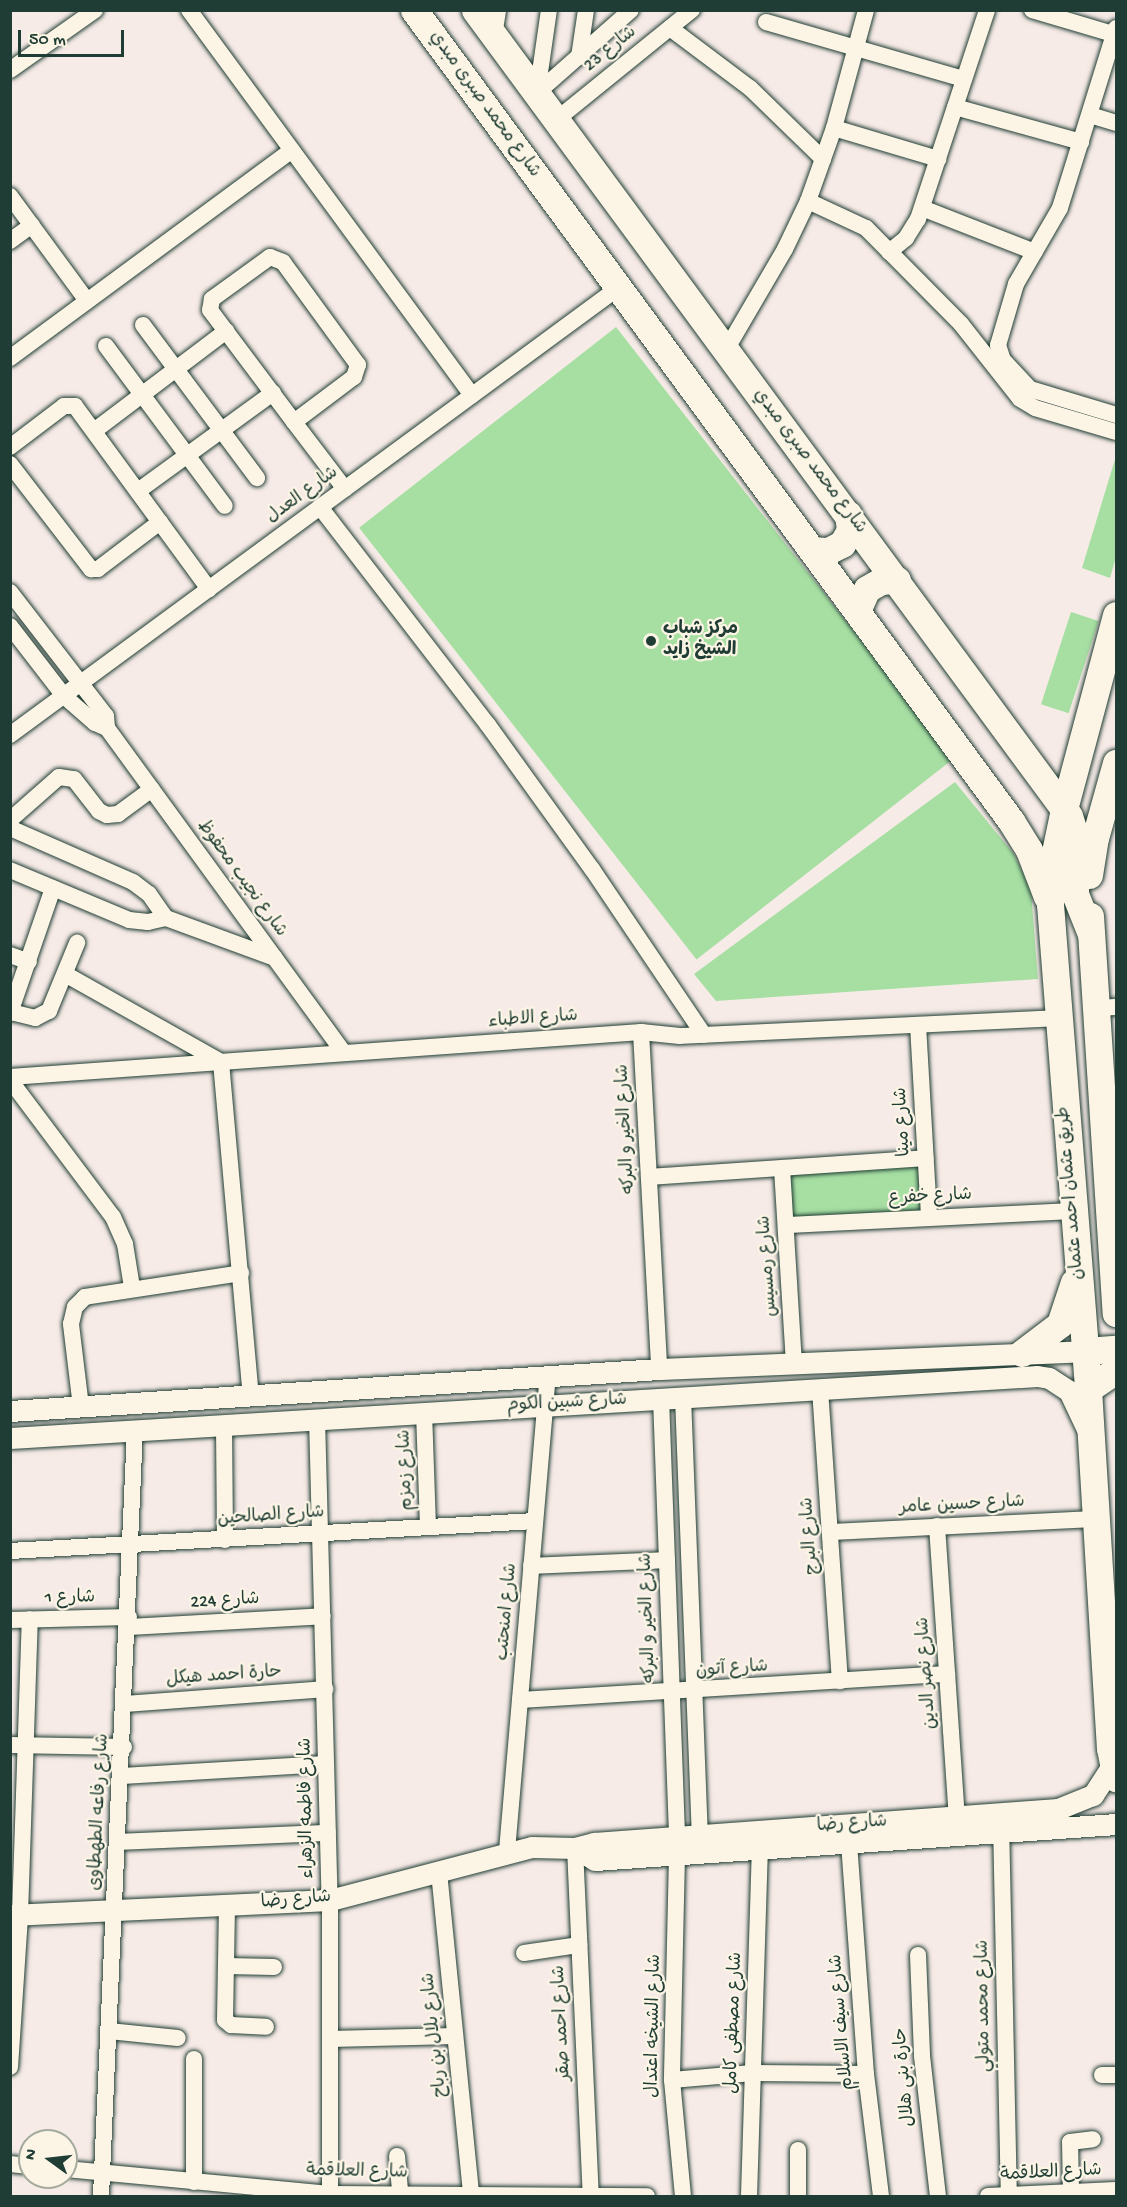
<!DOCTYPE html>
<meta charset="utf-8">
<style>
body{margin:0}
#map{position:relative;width:1127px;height:2207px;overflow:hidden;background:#f7ebe7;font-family:"Gochi Hand","Playpen Sans Arabic",sans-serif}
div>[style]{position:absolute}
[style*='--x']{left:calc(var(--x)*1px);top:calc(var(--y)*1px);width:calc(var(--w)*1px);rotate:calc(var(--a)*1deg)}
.green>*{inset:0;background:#a7dfa3;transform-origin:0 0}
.roads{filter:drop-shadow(0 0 2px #1f3d34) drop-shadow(0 0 2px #1f3d34)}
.minor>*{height:16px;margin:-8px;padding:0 8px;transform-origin:8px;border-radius:8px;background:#fcf5e5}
.tertiary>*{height:21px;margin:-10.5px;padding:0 10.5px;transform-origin:10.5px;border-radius:10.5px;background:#fcf5e5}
.primary>*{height:27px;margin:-13.5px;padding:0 13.5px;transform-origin:13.5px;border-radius:13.5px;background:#fcf5e5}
.dots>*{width:16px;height:16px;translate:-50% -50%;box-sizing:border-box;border:3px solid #fcf5e5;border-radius:50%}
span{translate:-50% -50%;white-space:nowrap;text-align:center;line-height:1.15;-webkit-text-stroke:4.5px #fcf5e5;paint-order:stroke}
.street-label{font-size:18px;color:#1f3d34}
.poi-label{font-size:18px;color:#1f3d34;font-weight:700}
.left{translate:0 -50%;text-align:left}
.frame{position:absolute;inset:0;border:12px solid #1f3d34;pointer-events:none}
.north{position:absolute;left:18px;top:2129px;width:60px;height:60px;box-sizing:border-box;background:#fcf5e5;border:2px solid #a4ab9e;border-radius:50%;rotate:285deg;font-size:16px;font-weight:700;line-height:24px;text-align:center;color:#1f3d34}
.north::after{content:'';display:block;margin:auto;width:21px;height:27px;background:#1f3d34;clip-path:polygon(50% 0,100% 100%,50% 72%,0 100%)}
.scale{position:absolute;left:18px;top:30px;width:106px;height:27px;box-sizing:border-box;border:3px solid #1f3d34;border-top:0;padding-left:8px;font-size:18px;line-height:21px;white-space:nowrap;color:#1f3d34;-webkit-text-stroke:4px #fcf5e5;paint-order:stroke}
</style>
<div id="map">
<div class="green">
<div style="left:616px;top:327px;width:548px;height:326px;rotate:52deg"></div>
<div style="clip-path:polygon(1116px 456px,1116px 557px,1110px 578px,1082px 568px)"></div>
<div style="left:1071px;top:612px;width:29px;height:97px;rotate:18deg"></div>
<div style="clip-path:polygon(955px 782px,1013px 853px,1023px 873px,1031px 891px,1038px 979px,716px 1001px,694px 974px)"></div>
<div style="left:922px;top:1160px;width:55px;height:137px;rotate:85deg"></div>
</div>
<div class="roads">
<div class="minor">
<div style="--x:189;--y:10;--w:478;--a:53.7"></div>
<div style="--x:1032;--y:10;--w:84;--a:16.5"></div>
<div style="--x:766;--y:22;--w:206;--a:16.1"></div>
<div style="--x:670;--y:28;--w:100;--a:36.9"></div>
<div style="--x:750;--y:88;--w:102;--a:44.2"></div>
<div style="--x:1116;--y:28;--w:189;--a:107.3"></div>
<div style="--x:1060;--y:208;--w:88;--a:120.1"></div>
<div style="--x:1016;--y:284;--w:64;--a:106.4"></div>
<div style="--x:998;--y:345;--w:16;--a:72"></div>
<div style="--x:1003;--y:360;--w:40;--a:47"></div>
<div style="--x:1030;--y:389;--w:90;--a:16.8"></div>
<div style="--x:494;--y:36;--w:26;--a:-81"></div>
<div style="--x:579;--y:57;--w:48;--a:-81.5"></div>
<div style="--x:10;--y:70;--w:104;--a:-35.2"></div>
<div style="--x:537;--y:93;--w:125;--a:-41.4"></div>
<div style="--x:537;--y:93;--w:84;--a:-81.8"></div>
<div style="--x:955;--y:107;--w:131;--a:15.5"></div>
<div style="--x:1090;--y:115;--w:27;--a:17"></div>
<div style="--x:556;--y:120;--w:175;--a:-39"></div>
<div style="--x:834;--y:128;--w:109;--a:16.6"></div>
<div style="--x:10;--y:196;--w:130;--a:53.7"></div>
<div style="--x:808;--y:201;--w:64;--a:25"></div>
<div style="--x:866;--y:228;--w:135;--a:45.3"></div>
<div style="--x:961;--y:324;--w:95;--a:51.8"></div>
<div style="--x:1020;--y:399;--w:17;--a:31"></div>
<div style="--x:1035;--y:408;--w:84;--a:16.5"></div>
<div style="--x:922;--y:208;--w:121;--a:21.3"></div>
<div style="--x:10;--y:241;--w:27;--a:-36"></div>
<div style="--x:889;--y:252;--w:22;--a:-39"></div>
<div style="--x:906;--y:238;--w:22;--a:-58"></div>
<div style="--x:918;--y:219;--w:220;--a:-71.7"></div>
<div style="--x:143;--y:325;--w:191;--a:53.3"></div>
<div style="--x:106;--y:346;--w:199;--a:53.4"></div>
<div style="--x:726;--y:350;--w:117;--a:-59.7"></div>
<div style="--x:785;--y:249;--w:53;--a:-64.4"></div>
<div style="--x:808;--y:201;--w:77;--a:-70.4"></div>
<div style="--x:834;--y:128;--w:122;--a:-74.8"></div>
<div style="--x:10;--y:358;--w:350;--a:-36.4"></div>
<div style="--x:294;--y:422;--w:75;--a:-36.9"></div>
<div style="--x:354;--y:377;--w:13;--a:-72"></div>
<div style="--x:358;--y:365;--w:127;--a:-126.1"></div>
<div style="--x:283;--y:262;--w:14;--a:-159"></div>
<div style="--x:270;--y:257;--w:72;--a:144.1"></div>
<div style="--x:212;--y:299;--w:11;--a:100"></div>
<div style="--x:210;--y:310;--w:140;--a:53.1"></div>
<div style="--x:294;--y:422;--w:84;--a:52.7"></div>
<div style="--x:94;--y:431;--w:166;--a:-37.1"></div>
<div style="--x:10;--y:447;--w:68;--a:-37.2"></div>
<div style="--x:64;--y:406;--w:11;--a:0"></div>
<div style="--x:75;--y:406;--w:227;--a:53.8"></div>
<div style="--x:10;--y:464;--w:133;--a:52.4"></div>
<div style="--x:91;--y:569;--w:7;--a:0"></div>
<div style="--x:98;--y:569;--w:78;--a:-37.2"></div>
<div style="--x:138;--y:491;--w:167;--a:-36"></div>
<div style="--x:320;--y:507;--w:275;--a:52.4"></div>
<div style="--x:488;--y:725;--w:178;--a:54.2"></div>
<div style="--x:592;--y:869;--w:200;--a:56"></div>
<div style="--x:10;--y:592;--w:157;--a:52.3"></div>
<div style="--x:106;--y:716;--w:12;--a:85"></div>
<div style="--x:107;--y:728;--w:401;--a:53.9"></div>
<div style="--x:10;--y:626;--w:88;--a:52.4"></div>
<div style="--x:64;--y:696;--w:41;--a:41.1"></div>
<div style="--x:95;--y:723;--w:13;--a:23"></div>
<div style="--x:10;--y:735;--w:755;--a:-36.32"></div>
<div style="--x:10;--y:820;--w:65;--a:-41.3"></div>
<div style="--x:59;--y:777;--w:15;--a:8"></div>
<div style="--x:74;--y:779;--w:41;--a:52"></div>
<div style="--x:99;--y:811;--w:9;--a:27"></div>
<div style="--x:107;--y:815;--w:11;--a:-5"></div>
<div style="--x:118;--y:814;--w:42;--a:-36.3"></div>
<div style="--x:10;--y:828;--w:134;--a:23.7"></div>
<div style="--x:133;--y:882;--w:20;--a:37"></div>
<div style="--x:149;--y:894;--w:29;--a:55"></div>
<div style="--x:10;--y:870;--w:129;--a:22.8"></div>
<div style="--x:129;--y:920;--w:19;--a:6"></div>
<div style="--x:148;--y:922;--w:18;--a:-13"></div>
<div style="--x:166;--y:918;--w:116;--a:20.2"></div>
<div style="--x:10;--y:955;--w:20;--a:20"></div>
<div style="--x:65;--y:974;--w:179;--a:29.4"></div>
<div style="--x:221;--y:1062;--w:334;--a:84.9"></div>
<div style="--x:1096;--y:1008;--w:20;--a:-3"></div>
<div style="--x:11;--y:1012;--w:25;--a:14"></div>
<div style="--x:35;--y:1018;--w:16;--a:-27"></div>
<div style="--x:49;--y:1011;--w:74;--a:-67.6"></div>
<div style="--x:10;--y:1013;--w:132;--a:-71"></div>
<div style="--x:918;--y:1025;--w:192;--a:86.7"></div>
<div style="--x:641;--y:1032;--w:337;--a:86.9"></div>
<div style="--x:10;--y:1077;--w:633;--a:-4.08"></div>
<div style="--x:641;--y:1032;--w:39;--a:6"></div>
<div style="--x:680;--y:1036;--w:378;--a:-2.7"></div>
<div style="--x:10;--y:1080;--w:171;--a:53.1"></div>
<div style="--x:113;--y:1217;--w:30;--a:66"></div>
<div style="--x:125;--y:1244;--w:44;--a:80.8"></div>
<div style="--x:782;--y:1168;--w:194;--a:86.5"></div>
<div style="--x:649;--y:1177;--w:277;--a:-3.9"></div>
<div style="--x:786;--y:1225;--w:289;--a:-2.8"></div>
<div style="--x:820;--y:1389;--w:293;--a:86.1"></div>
<div style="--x:683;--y:1397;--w:438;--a:87.8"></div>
<div style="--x:661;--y:1398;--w:439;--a:87.9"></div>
<div style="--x:81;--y:1407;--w:84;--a:-96.9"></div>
<div style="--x:71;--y:1324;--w:17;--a:-77"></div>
<div style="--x:75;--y:1307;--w:14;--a:-45"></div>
<div style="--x:85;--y:1297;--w:158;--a:-8.7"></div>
<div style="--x:424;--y:1412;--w:115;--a:88"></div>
<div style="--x:317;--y:1418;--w:482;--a:88.5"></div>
<div style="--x:330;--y:1900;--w:296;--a:90"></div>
<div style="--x:224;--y:1425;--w:115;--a:89.5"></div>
<div style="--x:937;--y:1526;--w:292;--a:86.1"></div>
<div style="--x:830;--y:1532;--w:266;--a:-2.8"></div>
<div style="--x:10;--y:1551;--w:526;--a:-3.27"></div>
<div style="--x:531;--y:1566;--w:136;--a:-2.5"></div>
<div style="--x:10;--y:1620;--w:119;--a:-1.4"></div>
<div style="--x:129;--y:1627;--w:194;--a:-3.2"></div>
<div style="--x:520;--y:1700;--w:428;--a:-3.5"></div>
<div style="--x:126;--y:1704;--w:200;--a:-4.3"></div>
<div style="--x:10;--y:1745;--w:114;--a:1"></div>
<div style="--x:122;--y:1776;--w:204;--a:-3.4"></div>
<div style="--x:1001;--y:1821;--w:375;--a:88.8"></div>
<div style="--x:119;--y:1842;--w:209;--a:-2.5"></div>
<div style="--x:849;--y:1843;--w:232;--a:85.8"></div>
<div style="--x:866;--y:2074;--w:123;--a:83"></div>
<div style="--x:575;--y:1848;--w:348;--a:87.4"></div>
<div style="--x:507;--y:1851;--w:476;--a:-85.1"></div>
<div style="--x:677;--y:1855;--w:225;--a:91.3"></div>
<div style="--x:672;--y:2080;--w:117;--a:84.6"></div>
<div style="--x:439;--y:1872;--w:323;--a:84.3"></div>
<div style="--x:227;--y:1906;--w:114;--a:91"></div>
<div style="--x:225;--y:2020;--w:8;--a:40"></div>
<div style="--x:231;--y:2025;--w:35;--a:3"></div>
<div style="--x:524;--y:1953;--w:56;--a:-8.3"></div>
<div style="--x:918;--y:1955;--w:101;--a:87.7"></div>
<div style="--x:922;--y:2056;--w:141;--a:83.5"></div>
<div style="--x:226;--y:1966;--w:48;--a:1.2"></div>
<div style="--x:109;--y:2031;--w:69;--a:5.8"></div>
<div style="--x:330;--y:2039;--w:125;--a:-1.4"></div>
<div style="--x:10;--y:2067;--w:152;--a:-86.2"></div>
<div style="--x:20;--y:1915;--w:296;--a:-88.1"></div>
<div style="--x:1102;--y:2075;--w:14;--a:0"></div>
<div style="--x:672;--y:2080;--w:81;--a:-4.9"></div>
<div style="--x:753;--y:2073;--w:113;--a:0.5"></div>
<div style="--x:798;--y:2150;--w:46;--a:90"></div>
<div style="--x:397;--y:2156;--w:38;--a:85"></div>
<div style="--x:10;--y:2164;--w:20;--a:6"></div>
<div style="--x:66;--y:2169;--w:265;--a:5.4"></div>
<div style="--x:330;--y:2194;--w:317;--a:0.4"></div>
<div style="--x:194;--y:2182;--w:123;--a:-90"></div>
<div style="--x:1071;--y:2192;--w:50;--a:-91.1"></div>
<div style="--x:1070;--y:2142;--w:23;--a:-7"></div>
<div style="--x:101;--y:2196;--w:767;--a:-87.46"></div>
<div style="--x:749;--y:2196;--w:346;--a:-88.2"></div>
<div style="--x:988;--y:2196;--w:128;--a:-2.7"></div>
</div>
<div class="tertiary">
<div style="--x:10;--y:1411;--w:650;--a:-3.7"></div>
<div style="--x:659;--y:1369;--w:426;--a:-2.4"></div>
<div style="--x:10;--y:1438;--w:1029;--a:-3.45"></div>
<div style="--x:1037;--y:1376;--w:12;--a:9"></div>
<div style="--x:1049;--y:1378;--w:24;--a:33"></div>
<div style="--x:1069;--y:1391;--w:42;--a:64.7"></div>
<div style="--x:575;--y:1848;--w:23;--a:31"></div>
<div style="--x:595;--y:1860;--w:522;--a:-3.95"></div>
<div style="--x:10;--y:1915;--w:320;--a:-2.7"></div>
<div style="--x:330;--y:1900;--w:209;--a:-14.7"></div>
<div style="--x:532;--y:1847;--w:43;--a:1.3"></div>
<div style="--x:575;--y:1848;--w:20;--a:-15"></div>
<div style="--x:594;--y:1843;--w:465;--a:-4.2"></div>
<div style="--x:1058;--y:1809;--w:38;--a:-22"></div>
<div style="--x:1093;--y:1795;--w:35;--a:-57"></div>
</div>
<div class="primary">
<div style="--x:414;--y:10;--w:1007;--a:53.64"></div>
<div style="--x:1011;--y:821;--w:34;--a:58"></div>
<div style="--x:1029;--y:850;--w:50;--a:69"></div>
<div style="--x:475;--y:10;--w:1001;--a:53.61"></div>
<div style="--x:1069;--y:816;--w:22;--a:72"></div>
<div style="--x:1076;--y:837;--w:57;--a:91"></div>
<div style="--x:1075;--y:894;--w:43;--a:68.2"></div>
<div style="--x:812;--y:550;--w:16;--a:4"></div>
<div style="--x:828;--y:551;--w:16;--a:-27"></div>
<div style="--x:842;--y:544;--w:16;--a:-60"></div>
<div style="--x:850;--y:530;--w:16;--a:-97"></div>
<div style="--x:857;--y:611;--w:24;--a:-66"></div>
<div style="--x:867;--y:589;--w:16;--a:-30"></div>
<div style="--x:881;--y:581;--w:16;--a:-4"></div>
<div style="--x:1116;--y:615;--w:201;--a:105"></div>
<div style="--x:1064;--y:809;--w:49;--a:101.8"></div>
<div style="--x:1054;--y:857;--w:47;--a:94.9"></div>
<div style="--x:1050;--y:904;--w:486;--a:85.5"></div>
<div style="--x:1088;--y:1389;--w:360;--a:86.5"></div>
<div style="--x:1110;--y:1748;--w:31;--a:79"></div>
<div style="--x:1089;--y:875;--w:37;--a:-81"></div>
<div style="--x:1095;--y:838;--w:78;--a:-74.4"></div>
<div style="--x:1090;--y:916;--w:398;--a:86.3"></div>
<div style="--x:1085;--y:1351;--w:31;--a:-4"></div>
<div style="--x:1022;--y:1353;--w:48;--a:-37.3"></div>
<div style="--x:1060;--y:1324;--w:44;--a:-71.6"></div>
<div style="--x:1088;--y:1389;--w:34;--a:-34"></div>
</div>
</div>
<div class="dots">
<div style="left:651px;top:641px;background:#1f3d34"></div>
</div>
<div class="street-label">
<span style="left:611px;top:50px;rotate:-39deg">شارع 23</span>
<span style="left:484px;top:105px;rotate:54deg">شارع محمد صبرى مبدي</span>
<span style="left:809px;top:462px;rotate:53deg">شارع محمد صبرى مبدي</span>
<span style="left:303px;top:496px;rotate:-36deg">شارع العدل</span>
<span style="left:241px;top:879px;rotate:54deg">شارع نجيب محفوظ</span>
<span style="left:533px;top:1020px;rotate:-4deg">شارع الاطباء</span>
<span style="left:904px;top:1122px;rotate:-93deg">شارع مينا</span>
<span style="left:627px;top:1129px;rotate:-93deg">شارع الخير و البركه</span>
<span style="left:1072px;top:1193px;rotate:-95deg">طريق عثمان احمد عثمان</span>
<span style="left:930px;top:1198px;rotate:-3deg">شارع خفرع</span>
<span style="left:769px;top:1266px;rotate:-94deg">شارع رمسيس</span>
<span style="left:567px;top:1404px;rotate:-3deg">شارع شبين الكوم</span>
<span style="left:407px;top:1470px;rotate:-92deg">شارع زمزم</span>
<span style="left:962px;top:1506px;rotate:-3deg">شارع حسين عامر</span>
<span style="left:271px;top:1517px;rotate:-4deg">شارع الصالحين</span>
<span style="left:811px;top:1536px;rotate:-94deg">شارع البرج</span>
<span style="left:70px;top:1599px;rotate:-1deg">شارع 1</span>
<span style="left:225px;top:1602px;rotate:-3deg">شارع 224</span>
<span style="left:508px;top:1612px;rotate:-85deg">شارع امنحتب</span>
<span style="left:649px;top:1618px;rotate:-92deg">شارع الخير و البركه</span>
<span style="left:732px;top:1670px;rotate:-4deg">شارع آتون</span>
<span style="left:928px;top:1673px;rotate:-94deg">شارع نصر الدين</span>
<span style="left:224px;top:1677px;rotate:-4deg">حارة احمد هيكل</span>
<span style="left:308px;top:1808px;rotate:-91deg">شارع فاطمه الزهراء</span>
<span style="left:100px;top:1812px;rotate:-87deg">شارع رفاعه الطهطاوى</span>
<span style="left:852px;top:1825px;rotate:-4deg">شارع رضا</span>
<span style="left:296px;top:1901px;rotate:-5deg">شارع رضا</span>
<span style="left:985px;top:2006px;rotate:-91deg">شارع محمد متولي</span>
<span style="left:843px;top:2022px;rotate:-95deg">شارع سيف الاسلام</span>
<span style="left:563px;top:2023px;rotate:-93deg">شارع احمد صقر</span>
<span style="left:735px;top:2023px;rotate:-88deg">شارع مصطفى كامل</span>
<span style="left:655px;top:2026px;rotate:-89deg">شارع الشيخه اعتدال</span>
<span style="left:436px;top:2035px;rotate:-96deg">شارع بلال بن رباح</span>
<span style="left:906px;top:2077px;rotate:-95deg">حارة بنى هلال</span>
<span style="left:357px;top:2173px;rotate:1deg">شارع العلاقمة</span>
<span style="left:1051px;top:2174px;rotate:-3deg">شارع العلاقمة</span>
</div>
<div class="poi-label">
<span class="left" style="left:663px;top:641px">مركز شباب<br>الشيخ زايد</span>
</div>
<div class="frame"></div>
<div class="north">N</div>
<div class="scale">50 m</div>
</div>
